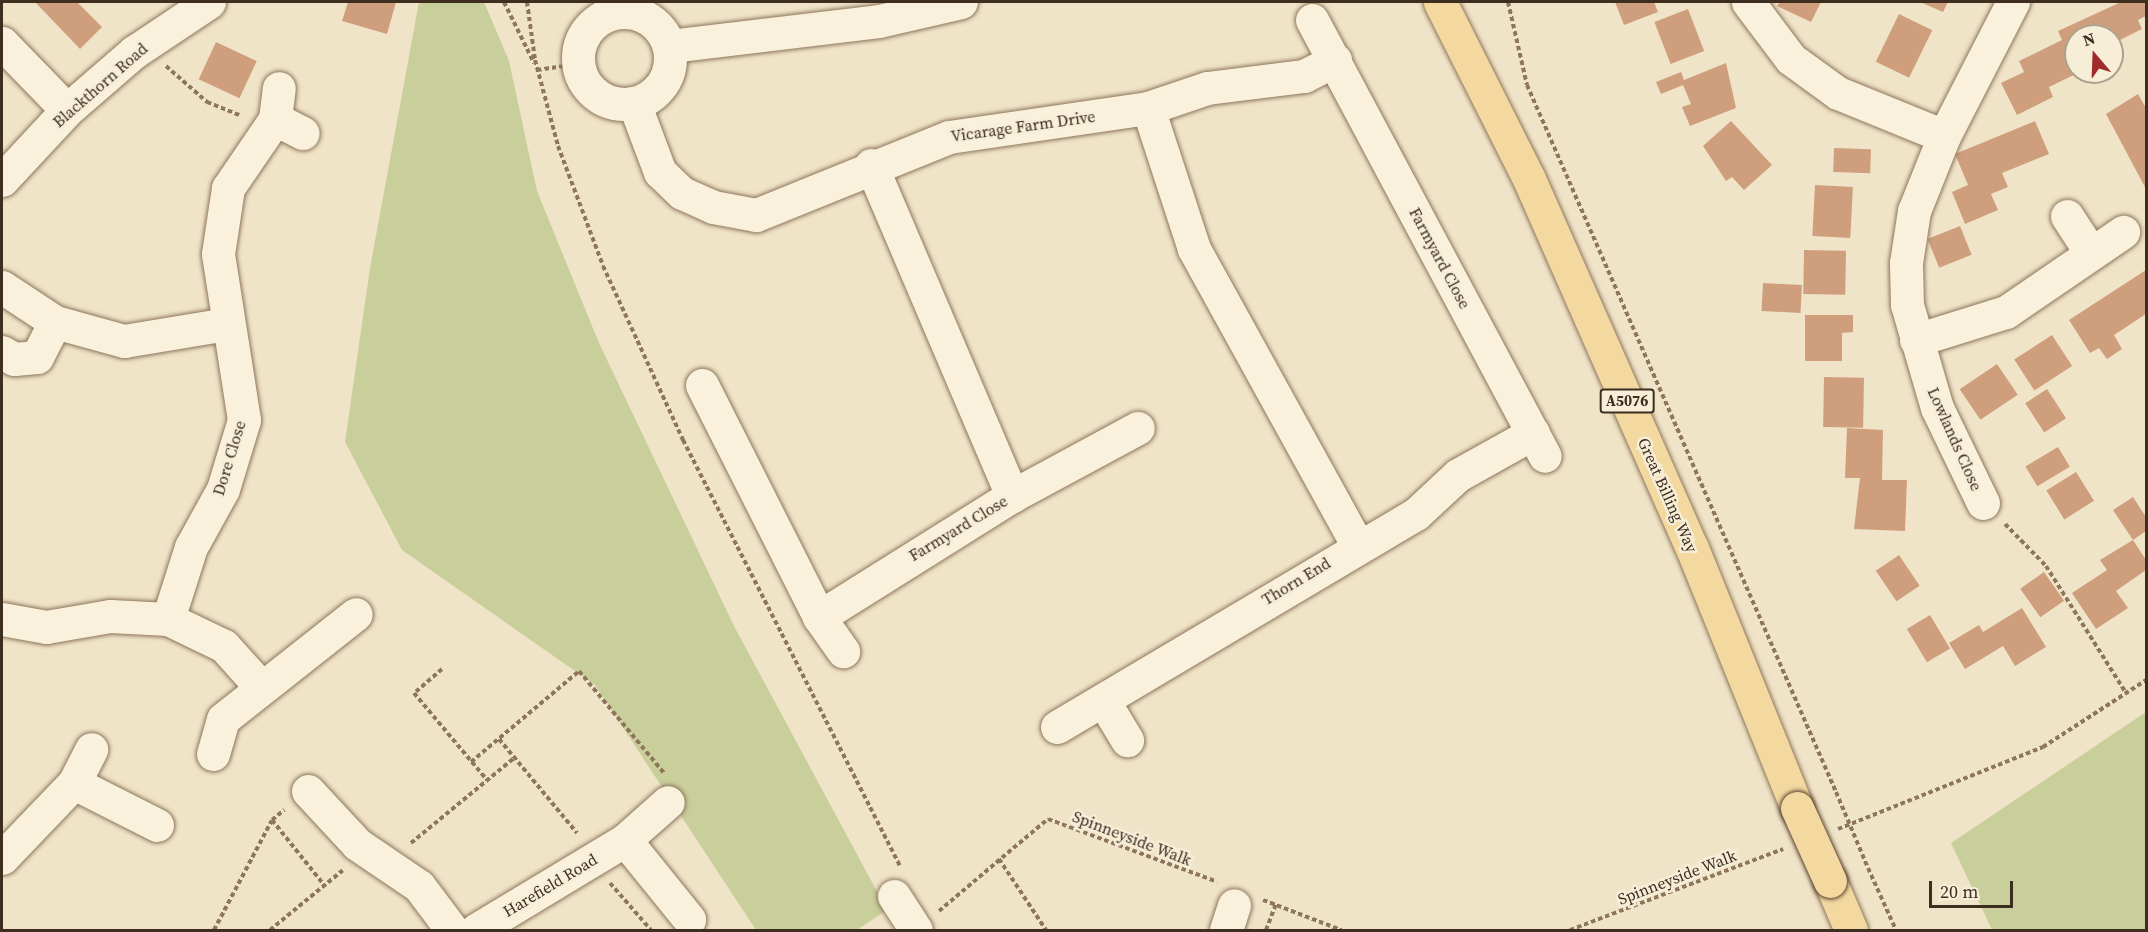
<!DOCTYPE html>
<style>
body{margin:0}
#map{position:relative;width:2148px;height:932px;overflow:hidden;background:#f0e4c8;font-family:"Source Serif 4",serif}
div>[style]{position:absolute}
[style*='--x']{left:calc(var(--x)*1px);top:calc(var(--y)*1px);width:calc(var(--w)*1px);rotate:calc(var(--a)*1deg)}
.green>*{inset:0;background:#c9cf9b}
.building>*{inset:0;background:#cf9f7d;transform-origin:0 0}
.path>*{height:4px;margin-top:-2px;transform-origin:0;background:repeating-linear-gradient(90deg,#8d765c 0 4.5px,transparent 0 7.5px)}
.roads{filter:drop-shadow(0 0 2px #8d765c) drop-shadow(0 0 2px #8d765c)}
.minor>*{height:33px;margin:-16.5px;padding:0 16.5px;transform-origin:16.5px;border-radius:16.5px;background:#faf1dc}
.minor>.ring{margin:-16.5px;padding:0;box-sizing:content-box;background:none;border:33px solid #faf1dc;border-radius:50%}
.major>*{height:33px;margin:-16.5px;padding:0 16.5px;transform-origin:16.5px;border-radius:16.5px;background:#f3d9a0}
.path-bridge>*{height:4px;margin-top:-2px;transform-origin:0;background:repeating-linear-gradient(90deg,#8d765c 0 4.5px,transparent 0 7.5px)}
.bridges{filter:drop-shadow(0 0 2px #5b4430) drop-shadow(0 0 2px #5b4430)}
.major-bridge>*{height:33px;margin:-16.5px;padding:0 16.5px;transform-origin:16.5px;border-radius:16.5px;background:#f3d9a0}
span{translate:-50% -50%;white-space:nowrap;text-align:center;line-height:1.15;-webkit-text-stroke:5px #f7eed8;paint-order:stroke}
.shield-label span{padding:2px 4px;background:#f7eed8;border:2px solid;border-radius:4px;-webkit-text-stroke-width:0}
.shield-label{font-size:15px;color:#3d2e20;font-weight:700}
.street-label{font-size:16px;color:#3d2e20}
.frame{position:absolute;inset:0;border:3px solid #3d2e20;pointer-events:none}
.north{position:absolute;left:2064px;top:24px;width:60px;height:60px;box-sizing:border-box;background:#f7eed8;border:2px solid #ada18e;border-radius:50%;rotate:341deg;font-size:16px;font-weight:700;line-height:24px;text-align:center;color:#3d2e20}
.north::after{content:'';display:block;margin:auto;width:21px;height:27px;background:#9e2a2b;clip-path:polygon(50% 0,100% 100%,50% 72%,0 100%)}
.scale{position:absolute;left:1929px;top:881px;width:84px;height:27px;box-sizing:border-box;border:3px solid #3d2e20;border-top:0;padding-left:8px;font-size:18px;line-height:21px;white-space:nowrap;color:#3d2e20;-webkit-text-stroke:4px #f7eed8;paint-order:stroke}
</style>
<div id="map">
<div class="green">
<div style="clip-path:polygon(419px 2px,484px 2px,509px 61px,537px 191px,599px 343px,734px 626px,887px 910px,857px 930px,756px 930px,595px 685px,402px 550px,345px 442px,370px 268px)"></div>
<div style="clip-path:polygon(2146px 712px,2146px 930px,1992px 930px,1951px 843px)"></div>
</div>
<div class="building">
<div style="clip-path:polygon(35px 2px,77px 2px,102px 27px,80px 49px)"></div>
<div style="clip-path:polygon(348px 2px,396px 2px,387px 34px,342px 21px)"></div>
<div style="clip-path:polygon(1615px 2px,1654px 2px,1658px 12px,1624px 25px)"></div>
<div style="clip-path:polygon(1780px 2px,1821px 2px,1811px 22px,1777px 6px)"></div>
<div style="clip-path:polygon(1920px 2px,1948px 2px,1943px 12px)"></div>
<div style="clip-path:polygon(2121px 2px,2146px 2px,2146px 16px,2138px 20px,2142px 29px,2112px 44px,2112px 36px,2076px 36px,2080px 72px,2049px 87px,2053px 97px,2017px 115px,2001px 83px,2024px 72px,2019px 61px,2062px 40px,2058px 31px)"></div>
<div style="left:1688px;top:9px;width:45px;height:36px;rotate:69deg"></div>
<div style="left:1899px;top:14px;width:37px;height:53px;rotate:26deg"></div>
<div style="left:216px;top:42px;width:45px;height:41px;rotate:25deg"></div>
<div style="clip-path:polygon(1726px 63px,1736px 108px,1690px 126px,1682px 107px,1691px 104px,1683px 85px,1661px 94px,1656px 82px,1681px 72px,1684px 80px)"></div>
<div style="clip-path:polygon(2138px 94px,2146px 108px,2146px 189px,2106px 114px)"></div>
<div style="clip-path:polygon(1731px 121px,1772px 165px,1744px 190px,1732px 177px,1726px 181px,1703px 146px)"></div>
<div style="clip-path:polygon(2035px 121px,2049px 154px,2002px 173px,2008px 187px,1991px 194px,1998px 210px,1965px 224px,1952px 192px,1968px 185px,1955px 154px)"></div>
<div style="left:1834px;top:148px;width:37px;height:24px;rotate:2deg"></div>
<div style="left:1815px;top:185px;width:38px;height:51px;rotate:3deg"></div>
<div style="left:1960px;top:226px;width:31px;height:35px;rotate:68deg"></div>
<div style="left:1804px;top:250px;width:42px;height:44px;rotate:1deg"></div>
<div style="clip-path:polygon(2146px 270px,2146px 314px,2114px 335px,2122px 349px,2107px 359px,2099px 348px,2090px 353px,2069px 320px)"></div>
<div style="left:1763px;top:283px;width:39px;height:28px;rotate:3deg"></div>
<div style="clip-path:polygon(1805px 315px,1853px 315px,1853px 332px,1842px 333px,1842px 361px,1805px 361px)"></div>
<div style="left:2052px;top:335px;width:37px;height:45px;rotate:57deg"></div>
<div style="left:1997px;top:364px;width:37px;height:45px;rotate:56deg"></div>
<div style="left:1824px;top:377px;width:40px;height:50px;rotate:1deg"></div>
<div style="left:2047px;top:389px;width:35px;height:26px;rotate:57deg"></div>
<div style="clip-path:polygon(1847px 428px,1883px 430px,1882px 480px,1907px 480px,1905px 531px,1854px 529px,1860px 478px,1845px 478px)"></div>
<div style="left:2058px;top:447px;width:23px;height:38px;rotate:59deg"></div>
<div style="left:2076px;top:472px;width:34px;height:35px;rotate:58deg"></div>
<div style="clip-path:polygon(2133px 497px,2146px 517px,2146px 531px,2133px 540px,2113px 510px)"></div>
<div style="clip-path:polygon(2133px 540px,2146px 560px,2146px 570px,2116px 591px,2128px 608px,2096px 629px,2072px 593px,2107px 570px,2100px 560px)"></div>
<div style="left:1899px;top:555px;width:37px;height:28px;rotate:56deg"></div>
<div style="left:2044px;top:572px;width:35px;height:29px;rotate:55deg"></div>
<div style="clip-path:polygon(2022px 608px,2046px 647px,2015px 666px,2003px 646px,1965px 669px,1949px 643px,1979px 625px,1983px 632px)"></div>
<div style="left:1930px;top:615px;width:39px;height:27px;rotate:59deg"></div>
</div>
<div class="path">
<div style="--x:504;--y:2;--w:68;--a:63.8"></div>
<div style="--x:527;--y:2;--w:59;--a:82.1"></div>
<div style="--x:535;--y:60;--w:89;--a:75"></div>
<div style="--x:558;--y:146;--w:128;--a:69.4"></div>
<div style="--x:603;--y:266;--w:192;--a:65.3"></div>
<div style="--x:683;--y:440;--w:479;--a:63"></div>
<div style="--x:1508;--y:2;--w:85;--a:77.1"></div>
<div style="--x:1527;--y:85;--w:772;--a:66.39"></div>
<div style="--x:166;--y:66;--w:55;--a:41.3"></div>
<div style="--x:207;--y:102;--w:37;--a:22"></div>
<div style="--x:537;--y:70;--w:41;--a:-8.3"></div>
<div style="--x:2005;--y:524;--w:59;--a:45.7"></div>
<div style="--x:2046;--y:566;--w:150;--a:57.8"></div>
<div style="--x:442;--y:669;--w:37;--a:139"></div>
<div style="--x:414;--y:693;--w:114;--a:50"></div>
<div style="--x:499;--y:739;--w:122;--a:50.3"></div>
<div style="--x:471;--y:762;--w:141;--a:-40.1"></div>
<div style="--x:579;--y:671;--w:133;--a:50.2"></div>
<div style="--x:272;--y:820;--w:83;--a:51.3"></div>
<div style="--x:1838;--y:829;--w:221;--a:-21.8"></div>
<div style="--x:2043;--y:747;--w:123;--a:-33"></div>
<div style="--x:411;--y:843;--w:134;--a:-39.5"></div>
<div style="--x:999;--y:859;--w:85;--a:56.5"></div>
<div style="--x:1868;--y:868;--w:68;--a:65.7"></div>
<div style="--x:610;--y:883;--w:62;--a:48.9"></div>
<div style="--x:1263;--y:900;--w:84;--a:21"></div>
<div style="--x:939;--y:911;--w:143;--a:-40.2"></div>
<div style="--x:1048;--y:819;--w:180;--a:20.4"></div>
<div style="--x:214;--y:930;--w:124;--a:-62.2"></div>
<div style="--x:272;--y:820;--w:16;--a:-40"></div>
<div style="--x:270;--y:930;--w:94;--a:-39.4"></div>
<div style="--x:1266;--y:930;--w:28;--a:-69"></div>
<div style="--x:1570;--y:930;--w:228;--a:-20.8"></div>
</div>
<div class="roads">
<div class="minor">
<div style="--x:1748;--y:2;--w:71;--a:53"></div>
<div style="--x:1791;--y:59;--w:58;--a:35.9"></div>
<div style="--x:1838;--y:93;--w:114;--a:22.1"></div>
<div class="ring" style="left:578px;top:12px;width:59px;height:59px"></div>
<div style="--x:1312;--y:20;--w:494;--a:61.9"></div>
<div style="--x:2;--y:43;--w:93;--a:45.9"></div>
<div style="--x:670;--y:46;--w:210;--a:-6.8"></div>
<div style="--x:879;--y:21;--w:84;--a:-13"></div>
<div style="--x:634;--y:103;--w:74;--a:69.4"></div>
<div style="--x:660;--y:172;--w:30;--a:44"></div>
<div style="--x:682;--y:193;--w:34;--a:24"></div>
<div style="--x:713;--y:207;--w:44;--a:10.5"></div>
<div style="--x:756;--y:215;--w:208;--a:-22"></div>
<div style="--x:949;--y:137;--w:201;--a:-8.3"></div>
<div style="--x:1148;--y:108;--w:62;--a:-18.7"></div>
<div style="--x:1207;--y:88;--w:98;--a:-7.1"></div>
<div style="--x:1304;--y:76;--w:35;--a:-27"></div>
<div style="--x:1148;--y:108;--w:148;--a:71.9"></div>
<div style="--x:1194;--y:249;--w:337;--a:61.1"></div>
<div style="--x:275;--y:119;--w:31;--a:27"></div>
<div style="--x:871;--y:165;--w:360;--a:66.9"></div>
<div style="--x:2;--y:180;--w:96;--a:-47.1"></div>
<div style="--x:67;--y:110;--w:89;--a:-40.9"></div>
<div style="--x:134;--y:52;--w:90;--a:-33.7"></div>
<div style="--x:2067;--y:216;--w:44;--a:57"></div>
<div style="--x:2;--y:287;--w:64;--a:33.4"></div>
<div style="--x:55;--y:322;--w:72;--a:15.4"></div>
<div style="--x:124;--y:341;--w:104;--a:-9.4"></div>
<div style="--x:1916;--y:340;--w:94;--a:-17.3"></div>
<div style="--x:2006;--y:312;--w:142;--a:-34.4"></div>
<div style="--x:2;--y:352;--w:14;--a:30"></div>
<div style="--x:14;--y:359;--w:23;--a:-5"></div>
<div style="--x:37;--y:357;--w:39;--a:-63"></div>
<div style="--x:702;--y:385;--w:260;--a:63.2"></div>
<div style="--x:819;--y:617;--w:42;--a:54.8"></div>
<div style="--x:1983;--y:503;--w:106;--a:-115.8"></div>
<div style="--x:1937;--y:408;--w:107;--a:-106.2"></div>
<div style="--x:1907;--y:305;--w:42;--a:-91.4"></div>
<div style="--x:1906;--y:263;--w:53;--a:-81.3"></div>
<div style="--x:1914;--y:211;--w:81;--a:-68.2"></div>
<div style="--x:1944;--y:136;--w:151;--a:-62.8"></div>
<div style="--x:819;--y:617;--w:228;--a:-32.1"></div>
<div style="--x:1012;--y:496;--w:143;--a:-28.4"></div>
<div style="--x:2;--y:619;--w:45;--a:10.3"></div>
<div style="--x:46;--y:627;--w:65;--a:-9.8"></div>
<div style="--x:110;--y:616;--w:58;--a:3"></div>
<div style="--x:168;--y:619;--w:62;--a:25.7"></div>
<div style="--x:224;--y:646;--w:54;--a:48"></div>
<div style="--x:168;--y:619;--w:76;--a:-72.3"></div>
<div style="--x:191;--y:547;--w:66;--a:-61.1"></div>
<div style="--x:223;--y:489;--w:72;--a:-73.1"></div>
<div style="--x:244;--y:420;--w:168;--a:-98.9"></div>
<div style="--x:218;--y:254;--w:67;--a:-81.4"></div>
<div style="--x:228;--y:188;--w:83;--a:-55.7"></div>
<div style="--x:275;--y:119;--w:31;--a:-83"></div>
<div style="--x:1103;--y:700;--w:47;--a:59"></div>
<div style="--x:1057;--y:727;--w:417;--a:-30.7"></div>
<div style="--x:1416;--y:514;--w:57;--a:-42.9"></div>
<div style="--x:1458;--y:475;--w:86;--a:-29.2"></div>
<div style="--x:213;--y:754;--w:36;--a:-74"></div>
<div style="--x:223;--y:719;--w:169;--a:-38.3"></div>
<div style="--x:74;--y:783;--w:93;--a:26.8"></div>
<div style="--x:308;--y:791;--w:72;--a:47.2"></div>
<div style="--x:357;--y:844;--w:75;--a:34.1"></div>
<div style="--x:419;--y:886;--w:55;--a:53.1"></div>
<div style="--x:625;--y:840;--w:102;--a:51"></div>
<div style="--x:2;--y:858;--w:104;--a:-46.2"></div>
<div style="--x:74;--y:783;--w:38;--a:-63"></div>
<div style="--x:894;--y:896;--w:40;--a:57.1"></div>
<div style="--x:476;--y:930;--w:174;--a:-31.1"></div>
<div style="--x:625;--y:840;--w:57;--a:-41.5"></div>
<div style="--x:1226;--y:930;--w:26;--a:-72"></div>
</div>
<div class="major">
<div style="--x:1440;--y:2;--w:198;--a:63.3"></div>
<div style="--x:1529;--y:179;--w:403;--a:66.2"></div>
<div style="--x:1692;--y:548;--w:280;--a:68"></div>
<div style="--x:1830;--y:881;--w:53;--a:66.8"></div>
</div>
</div>
<div class="path-bridge">
<div style="--x:1836;--y:792;--w:82;--a:67.2"></div>
</div>
<div class="bridges">
<div class="major-bridge">
<div style="--x:1797;--y:808;--w:80;--a:65.7"></div>
</div>
</div>
<div class="shield-label">
<span style="left:1627px;top:401px">A5076</span>
</div>
<div class="street-label">
<span style="left:100px;top:85px;rotate:-41deg">Blackthorn Road</span>
<span style="left:1023px;top:126px;rotate:-8deg">Vicarage Farm Drive</span>
<span style="left:1440px;top:258px;rotate:62deg">Farmyard Close</span>
<span style="left:1955px;top:439px;rotate:66deg">Lowlands Close</span>
<span style="left:229px;top:458px;rotate:-73deg">Dore Close</span>
<span style="left:1668px;top:495px;rotate:66deg">Great Billing Way</span>
<span style="left:958px;top:528px;rotate:-31deg">Farmyard Close</span>
<span style="left:1296px;top:581px;rotate:-31deg">Thorn End</span>
<span style="left:1132px;top:838px;rotate:21deg">Spinneyside Walk</span>
<span style="left:1677px;top:877px;rotate:-21deg">Spinneyside Walk</span>
<span style="left:550px;top:885px;rotate:-31deg">Harefield Road</span>
</div>
<div class="frame"></div>
<div class="north">N</div>
<div class="scale">20 m</div>
</div>
